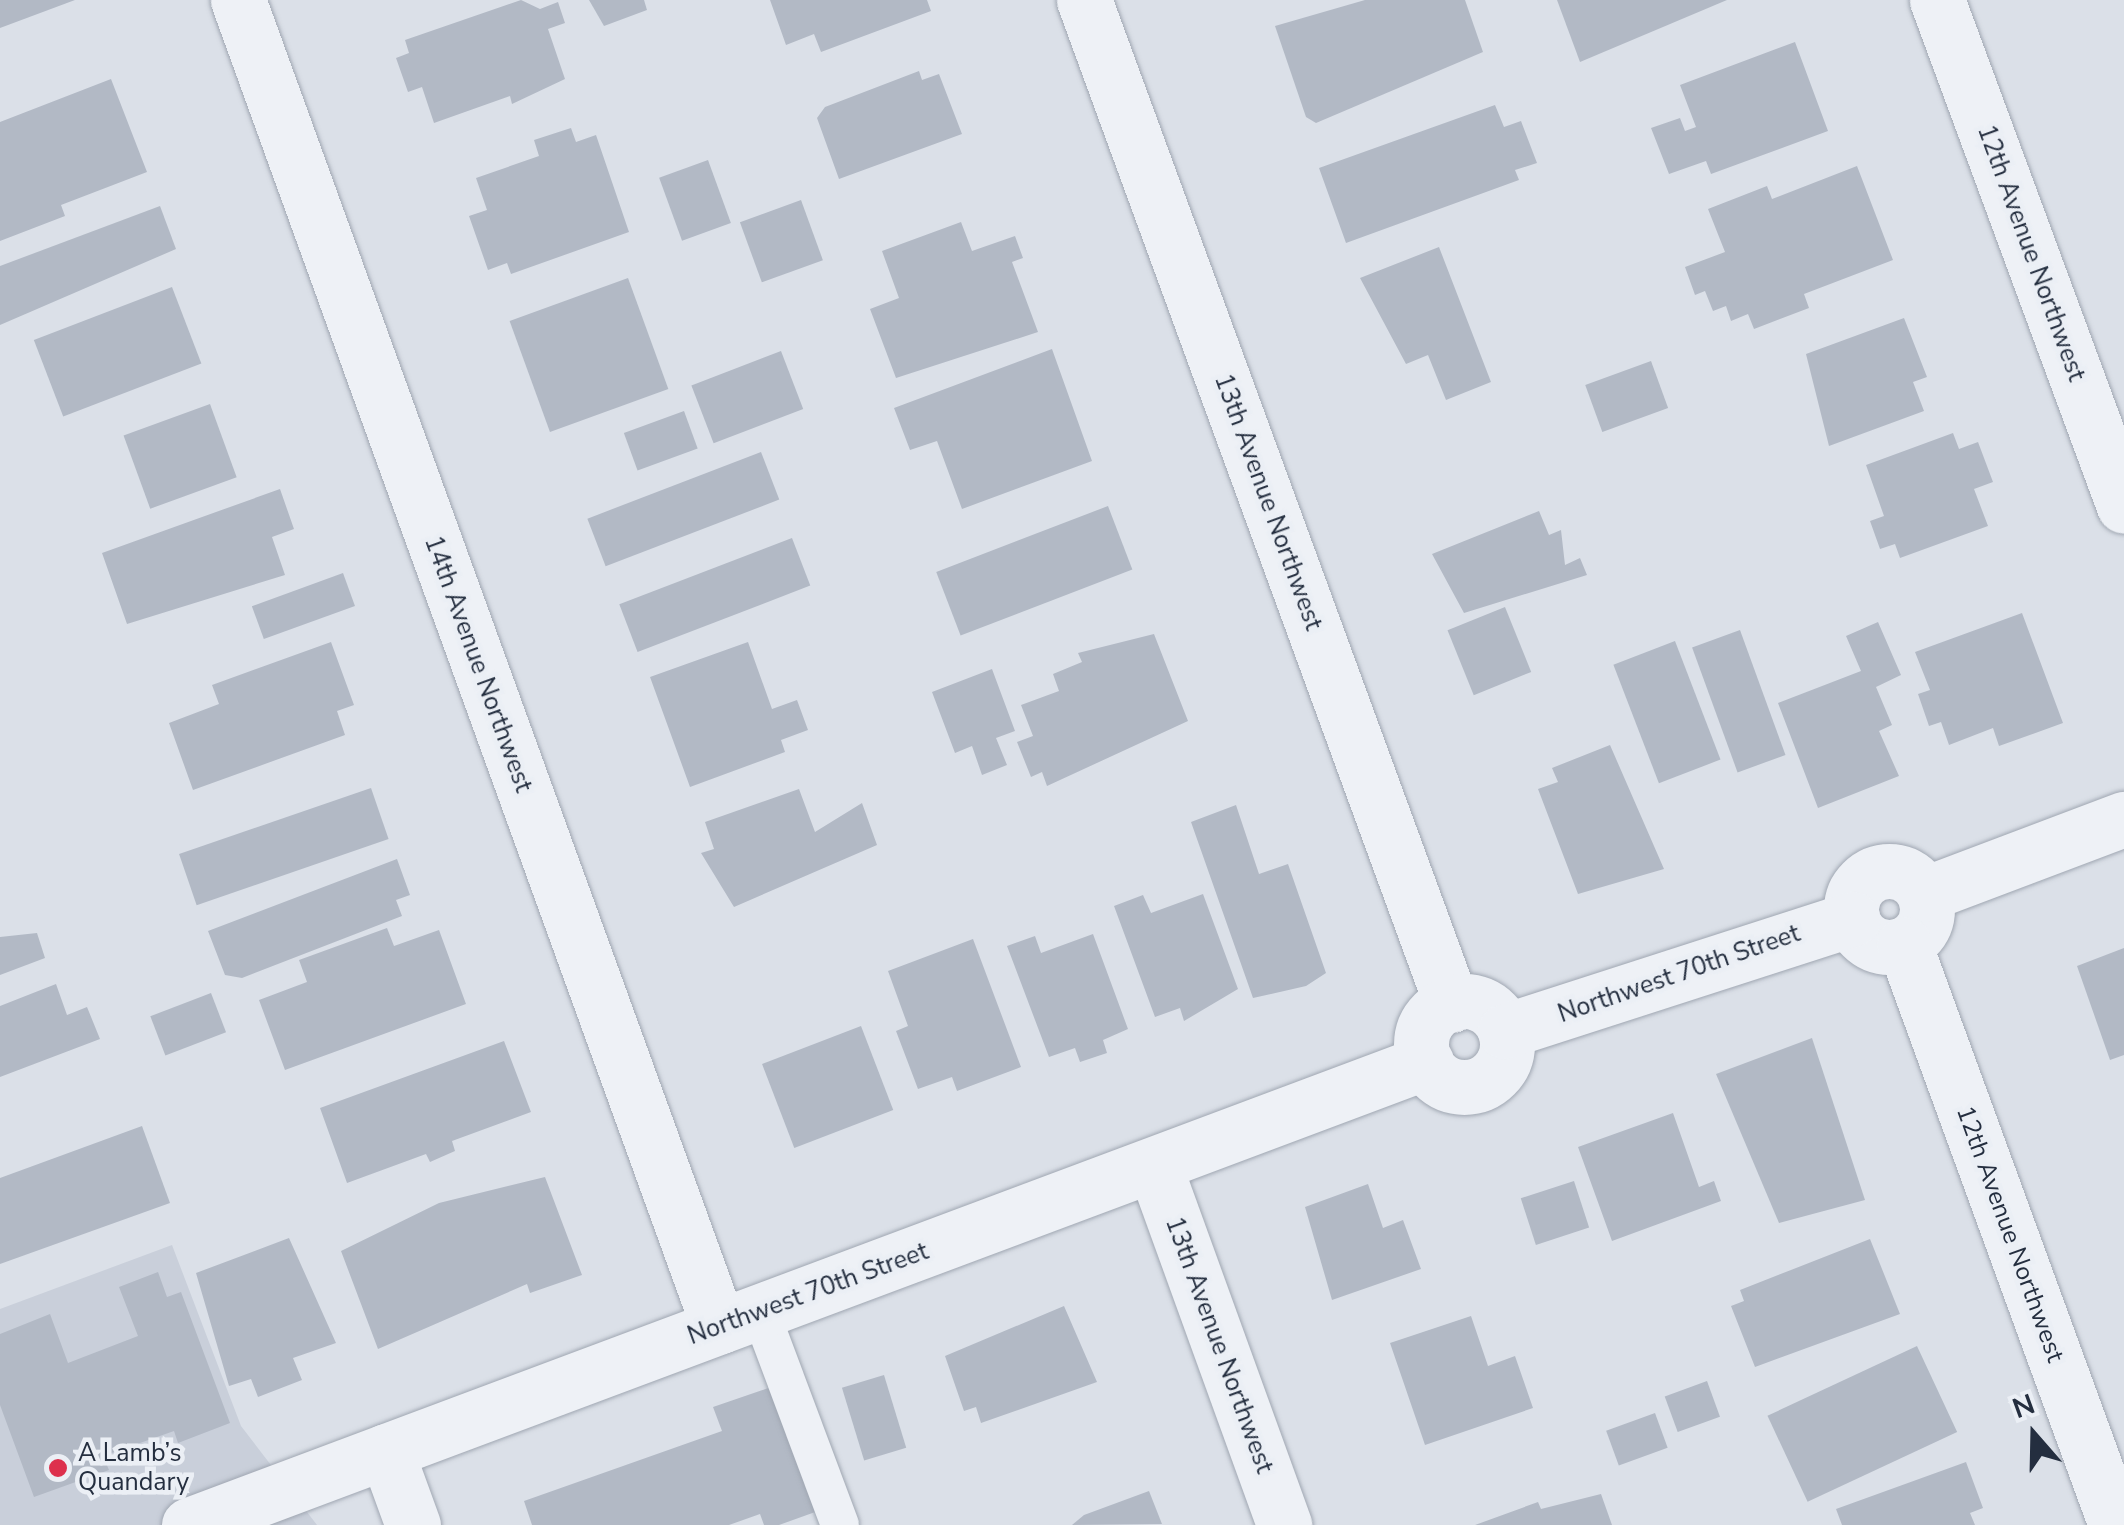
<!DOCTYPE html>
<meta charset="utf-8">
<style>
body{margin:0}
#map{position:relative;width:2124px;height:1525px;overflow:hidden;background:#dbe0e8;font-family:"Nunito Sans",sans-serif}
div>[style]{position:absolute}
[style*='--x']{left:calc(var(--x)*1px);top:calc(var(--y)*1px);width:calc(var(--w)*1px);rotate:calc(var(--a)*1deg)}
.built>*{inset:0;background:#c9cfda}
.building>*{inset:0;background:#b2b9c5;transform-origin:0 0}
.roads{filter:drop-shadow(0 0 2px #a0a7b2) drop-shadow(0 0 2px #a0a7b2)}
.service>*{height:38px;margin:-19px;padding:0 19px;transform-origin:19px;border-radius:19px;background:#eef1f6}
.minor>*{height:55px;margin:-27.5px;padding:0 27.5px;transform-origin:27.5px;border-radius:27.5px;background:#eef1f6}
.minor>.ring{margin:-27.5px;padding:0;box-sizing:content-box;background:none;border:55px solid #eef1f6;border-radius:50%}
.dots>*{width:28px;height:28px;translate:-50% -50%;box-sizing:border-box;border:5px solid #ebeff5;border-radius:50%}
span{translate:-50% -50%;white-space:nowrap;text-align:center;line-height:1.15;-webkit-text-stroke:9px #ebeff5;paint-order:stroke}
.street-label{font-size:25px;color:#242e3f}
.poi-label{font-size:25px;color:#242e3f}
.left{translate:0 -50%;text-align:left}
.north{position:absolute;left:1984px;top:1385px;width:100px;height:100px;-webkit-text-stroke:8px #ebeff5;paint-order:stroke;rotate:340deg;font-size:28px;font-weight:700;line-height:40px;text-align:center;color:#242e3f}
.north::after{content:'';display:block;margin:auto;width:35px;height:45px;background:#242e3f;clip-path:polygon(50% 0,100% 100%,50% 72%,0 100%)}
</style>
<div id="map">
<div class="built">
<div style="clip-path:polygon(172px 1245px,241px 1426px,317px 1525px,0 1525px,0 1309px)"></div>
</div>
<div class="building">
<div style="clip-path:polygon(0 0,75px 0,0 28px)"></div>
<div style="clip-path:polygon(521px 0,540px 9px,558px 2px,565px 23px,548px 29px,565px 79px,512px 104px,510px 96px,434px 123px,422px 87px,408px 92px,396px 58px,409px 53px,405px 40px)"></div>
<div style="clip-path:polygon(589px 0,644px 0,647px 10px,604px 26px)"></div>
<div style="clip-path:polygon(770px 0,927px 0,931px 11px,821px 52px,814px 34px,786px 45px)"></div>
<div style="clip-path:polygon(1365px 0,1465px 0,1483px 52px,1316px 123px,1306px 117px,1275px 26px)"></div>
<div style="clip-path:polygon(1557px 0,1727px 0,1580px 62px)"></div>
<div style="clip-path:polygon(1795px 42px,1828px 131px,1711px 174px,1706px 161px,1669px 174px,1651px 128px,1680px 118px,1685px 131px,1696px 127px,1680px 85px)"></div>
<div style="clip-path:polygon(919px 71px,922px 80px,939px 74px,962px 134px,839px 179px,817px 118px,825px 107px)"></div>
<div style="clip-path:polygon(111px 79px,147px 172px,61px 205px,65px 216px,0 241px,0 122px)"></div>
<div style="clip-path:polygon(1495px 105px,1504px 127px,1521px 121px,1537px 163px,1515px 170px,1519px 180px,1346px 243px,1319px 168px)"></div>
<div style="clip-path:polygon(571px 128px,576px 142px,596px 135px,629px 232px,511px 274px,507px 263px,488px 270px,469px 216px,487px 210px,476px 178px,539px 156px,534px 140px)"></div>
<div style="left:708px;top:160px;width:67px;height:52px;rotate:70deg"></div>
<div style="clip-path:polygon(1857px 166px,1893px 260px,1804px 294px,1809px 308px,1754px 329px,1748px 314px,1731px 321px,1726px 306px,1713px 311px,1705px 291px,1695px 295px,1685px 267px,1725px 252px,1708px 209px,1767px 186px,1772px 199px)"></div>
<div style="left:801px;top:200px;width:64px;height:65px;rotate:70deg"></div>
<div style="clip-path:polygon(160px 206px,176px 249px,0 325px,0 266px)"></div>
<div style="clip-path:polygon(961px 222px,972px 251px,1015px 236px,1023px 258px,1012px 262px,1038px 332px,896px 378px,870px 309px,899px 298px,882px 251px)"></div>
<div style="clip-path:polygon(1439px 247px,1491px 382px,1446px 400px,1428px 355px,1406px 364px,1360px 278px)"></div>
<div style="left:628px;top:278px;width:118px;height:126px;rotate:70deg"></div>
<div style="left:172px;top:287px;width:82px;height:148px;rotate:69deg"></div>
<div style="clip-path:polygon(1904px 318px,1927px 377px,1913px 382px,1924px 411px,1829px 446px,1806px 354px)"></div>
<div style="clip-path:polygon(1052px 349px,1092px 461px,962px 509px,937px 441px,910px 450px,894px 408px)"></div>
<div style="left:781px;top:351px;width:62px;height:96px;rotate:69deg"></div>
<div style="left:1651px;top:361px;width:50px;height:70px;rotate:70deg"></div>
<div style="left:210px;top:404px;width:78px;height:92px;rotate:70deg"></div>
<div style="left:684px;top:411px;width:40px;height:64px;rotate:70deg"></div>
<div style="clip-path:polygon(1953px 433px,1959px 449px,1978px 442px,1993px 482px,1974px 489px,1988px 526px,1900px 558px,1895px 544px,1880px 549px,1870px 521px,1884px 516px,1866px 465px)"></div>
<div style="left:761px;top:452px;width:51px;height:186px;rotate:69deg"></div>
<div style="clip-path:polygon(280px 489px,294px 529px,272px 537px,285px 575px,127px 624px,102px 553px)"></div>
<div style="left:1108px;top:506px;width:68px;height:184px;rotate:69deg"></div>
<div style="clip-path:polygon(1539px 511px,1549px 535px,1561px 530px,1565px 565px,1580px 558px,1587px 575px,1464px 613px,1432px 554px)"></div>
<div style="left:792px;top:538px;width:51px;height:185px;rotate:69deg"></div>
<div style="left:343px;top:573px;width:35px;height:97px;rotate:70deg"></div>
<div style="left:1505px;top:607px;width:70px;height:62px;rotate:68deg"></div>
<div style="clip-path:polygon(2022px 613px,2063px 723px,1999px 746px,1993px 728px,1949px 745px,1941px 722px,1929px 726px,1918px 694px,1930px 690px,1915px 652px)"></div>
<div style="clip-path:polygon(1878px 622px,1901px 675px,1876px 687px,1892px 725px,1879px 731px,1899px 776px,1818px 808px,1778px 703px,1861px 671px,1846px 636px)"></div>
<div style="left:1740px;top:630px;width:133px;height:51px;rotate:70deg"></div>
<div style="clip-path:polygon(1154px 634px,1188px 721px,1047px 786px,1042px 772px,1031px 777px,1017px 742px,1033px 736px,1021px 705px,1059px 691px,1053px 674px,1082px 662px,1078px 653px)"></div>
<div style="left:1675px;top:641px;width:127px;height:66px;rotate:69deg"></div>
<div style="clip-path:polygon(331px 642px,354px 705px,337px 711px,345px 735px,193px 790px,169px 723px,219px 704px,212px 685px)"></div>
<div style="clip-path:polygon(748px 642px,772px 709px,797px 700px,808px 730px,781px 740px,785px 752px,690px 787px,650px 677px)"></div>
<div style="clip-path:polygon(992px 669px,1015px 731px,996px 738px,1007px 765px,982px 775px,972px 746px,955px 753px,932px 692px)"></div>
<div style="clip-path:polygon(1610px 745px,1664px 869px,1578px 894px,1538px 789px,1558px 782px,1552px 768px)"></div>
<div style="left:371px;top:788px;width:54px;height:203px;rotate:71deg"></div>
<div style="clip-path:polygon(799px 789px,815px 832px,862px 803px,877px 845px,734px 907px,701px 853px,714px 849px,705px 822px)"></div>
<div style="clip-path:polygon(1236px 805px,1259px 874px,1288px 864px,1326px 973px,1306px 986px,1253px 998px,1191px 822px)"></div>
<div style="clip-path:polygon(397px 859px,410px 895px,396px 900px,402px 916px,242px 978px,225px 975px,208px 931px)"></div>
<div style="clip-path:polygon(1203px 894px,1238px 989px,1184px 1021px,1180px 1008px,1155px 1017px,1114px 906px,1143px 895px,1151px 913px)"></div>
<div style="clip-path:polygon(387px 928px,394px 946px,439px 930px,466px 1004px,285px 1070px,259px 1000px,307px 982px,299px 960px)"></div>
<div style="clip-path:polygon(37px 933px,45px 958px,0 975px,0 937px)"></div>
<div style="clip-path:polygon(1093px 934px,1128px 1029px,1103px 1040px,1107px 1053px,1080px 1062px,1075px 1048px,1049px 1057px,1007px 946px,1035px 936px,1041px 953px)"></div>
<div style="clip-path:polygon(973px 939px,1021px 1067px,957px 1091px,952px 1077px,918px 1089px,896px 1031px,908px 1026px,888px 971px)"></div>
<div style="clip-path:polygon(2124px 948px,2124px 1055px,2110px 1060px,2077px 966px)"></div>
<div style="clip-path:polygon(56px 984px,67px 1015px,87px 1007px,100px 1039px,0 1077px,0 1006px)"></div>
<div style="left:211px;top:993px;width:42px;height:65px;rotate:69deg"></div>
<div style="left:861px;top:1026px;width:90px;height:106px;rotate:69deg"></div>
<div style="clip-path:polygon(1812px 1038px,1865px 1200px,1779px 1223px,1716px 1074px)"></div>
<div style="clip-path:polygon(504px 1041px,531px 1112px,452px 1141px,455px 1151px,430px 1162px,426px 1154px,347px 1183px,320px 1108px)"></div>
<div style="clip-path:polygon(1673px 1113px,1699px 1187px,1714px 1181px,1721px 1201px,1612px 1241px,1578px 1147px)"></div>
<div style="clip-path:polygon(142px 1126px,170px 1203px,0 1264px,0 1178px)"></div>
<div style="clip-path:polygon(545px 1177px,582px 1275px,530px 1293px,527px 1284px,378px 1349px,341px 1251px,439px 1203px)"></div>
<div style="left:1574px;top:1181px;width:49px;height:56px;rotate:72deg"></div>
<div style="clip-path:polygon(1368px 1184px,1383px 1228px,1403px 1220px,1421px 1269px,1332px 1300px,1305px 1207px)"></div>
<div style="clip-path:polygon(289px 1238px,336px 1343px,293px 1358px,302px 1380px,258px 1397px,251px 1379px,229px 1386px,196px 1273px)"></div>
<div style="clip-path:polygon(1870px 1239px,1900px 1314px,1755px 1367px,1731px 1306px,1744px 1301px,1740px 1290px)"></div>
<div style="clip-path:polygon(158px 1272px,167px 1297px,181px 1292px,230px 1423px,178px 1443px,174px 1431px,103px 1456px,109px 1470px,34px 1497px,0 1405px,0 1334px,50px 1314px,68px 1363px,138px 1336px,119px 1287px)"></div>
<div style="clip-path:polygon(1064px 1306px,1097px 1382px,981px 1423px,976px 1407px,964px 1411px,945px 1356px)"></div>
<div style="clip-path:polygon(1471px 1316px,1488px 1366px,1515px 1356px,1533px 1408px,1425px 1445px,1390px 1343px)"></div>
<div style="left:1917px;top:1346px;width:95px;height:165px;rotate:65deg"></div>
<div style="left:884px;top:1375px;width:76px;height:44px;rotate:73deg"></div>
<div style="left:1707px;top:1381px;width:38px;height:45px;rotate:70deg"></div>
<div style="clip-path:polygon(774px 1386px,818px 1511px,779px 1525px,764px 1525px,760px 1514px,729px 1525px,532px 1525px,524px 1501px,722px 1431px,713px 1407px)"></div>
<div style="left:1655px;top:1413px;width:37px;height:52px;rotate:70deg"></div>
<div style="clip-path:polygon(1966px 1462px,1983px 1508px,1970px 1513px,1975px 1525px,1842px 1525px,1836px 1509px)"></div>
<div style="clip-path:polygon(1149px 1491px,1162px 1524px,1072px 1525px,1084px 1515px)"></div>
<div style="clip-path:polygon(1601px 1494px,1612px 1525px,1475px 1525px,1538px 1502px,1541px 1509px)"></div>
</div>
<div class="roads">
<div class="service">
<div style="--x:760;--y:1311;--w:228;--a:69.5"></div>
</div>
<div class="minor">
<div style="--x:238;--y:0;--w:1411;--a:70.08"></div>
<div style="--x:1084;--y:0;--w:1070;--a:69.89"></div>
<div style="--x:1937;--y:0;--w:539;--a:69.72"></div>
<div class="ring" style="left:1851px;top:871px;width:21px;height:21px"></div>
<div style="--x:1925;--y:894;--w:213;--a:-20.7"></div>
<div style="--x:1904;--y:944;--w:618;--a:69.95"></div>
<div class="ring" style="left:1421px;top:1001px;width:31px;height:31px"></div>
<div style="--x:1505;--y:1031;--w:365;--a:-17.9"></div>
<div style="--x:1154;--y:1165;--w:383;--a:70.1"></div>
<div style="--x:386;--y:1451;--w:79;--a:70"></div>
<div style="--x:189;--y:1525;--w:1321;--a:-20.52"></div>
</div>
</div>
<div class="dots">
<div style="left:58px;top:1468px;background:#dd304d"></div>
</div>
<div class="street-label">
<span style="left:2031px;top:253px;rotate:70deg">12th Avenue Northwest</span>
<span style="left:1268px;top:502px;rotate:70deg">13th Avenue Northwest</span>
<span style="left:478px;top:664px;rotate:70deg">14th Avenue Northwest</span>
<span style="left:1679px;top:974px;rotate:-19deg">Northwest 70th Street</span>
<span style="left:2010px;top:1234px;rotate:70deg">12th Avenue Northwest</span>
<span style="left:808px;top:1294px;rotate:-20deg">Northwest 70th Street</span>
<span style="left:1219px;top:1345px;rotate:70deg">13th Avenue Northwest</span>
</div>
<div class="poi-label">
<span class="left" style="left:78px;top:1468px">A Lamb’s<br>Quandary</span>
</div>
<div class="north">N</div>
</div>
